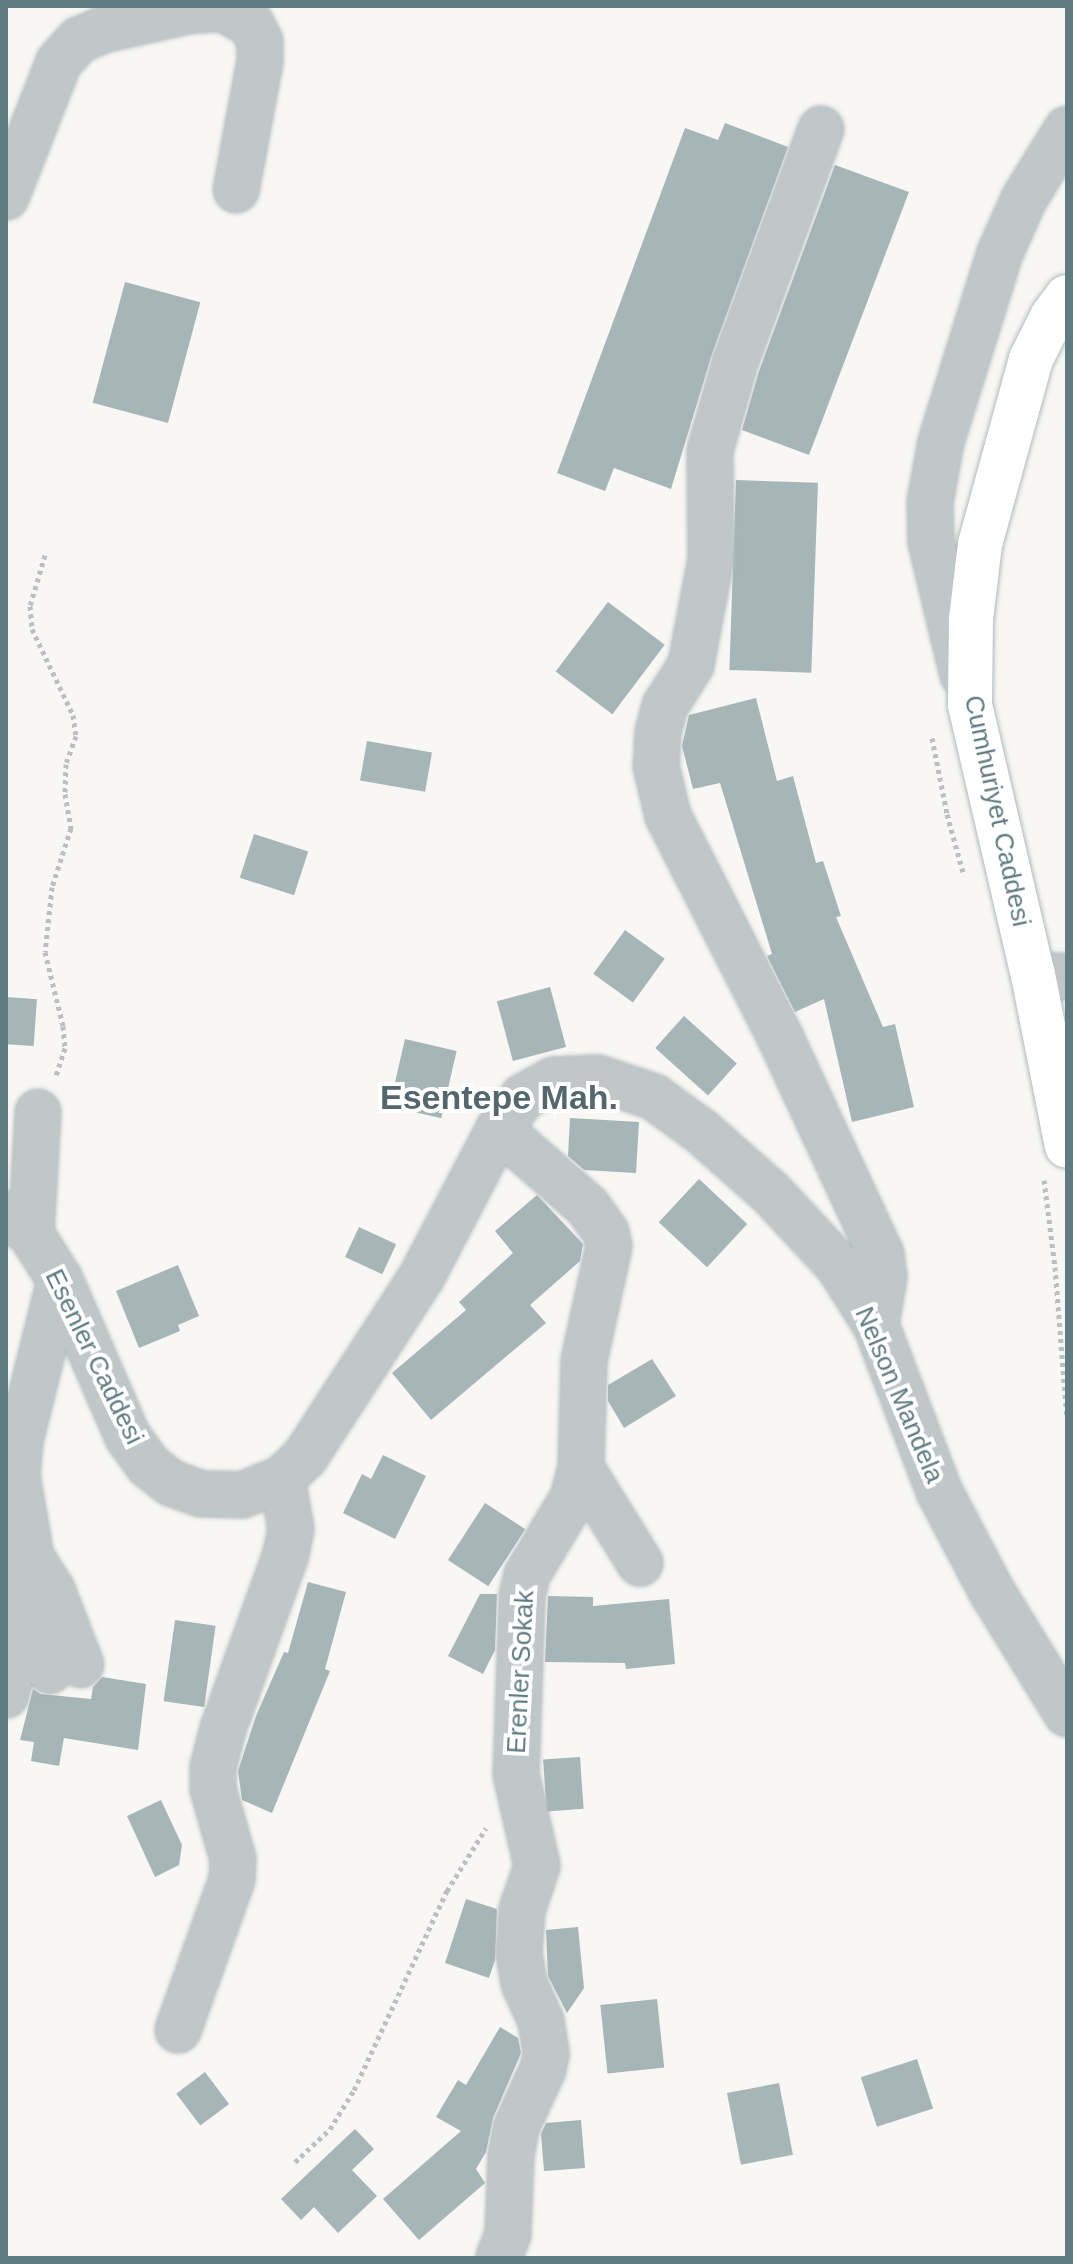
<!DOCTYPE html>
<style>
body{margin:0}
#map{position:relative;width:1073px;height:2264px;overflow:hidden;background:#f8f7f4;font-family:Helvetica,sans-serif}
div>[style]{position:absolute}
[style*='--x']{left:calc(var(--x)*1px);top:calc(var(--y)*1px);width:calc(var(--w)*1px);rotate:calc(var(--a)*1deg)}
.building>*{inset:0;background:#a6b5b7;transform-origin:0 0}
.path>*{height:5px;margin-top:-2.5px;transform-origin:0;background:repeating-linear-gradient(90deg,#babfc1 0 4px,transparent 0 8px)}
.roads{filter:drop-shadow(0 0 2px #b1babc) drop-shadow(0 0 2px #b1babc)}
.minor>*{height:44px;margin:-22px;padding:0 22px;transform-origin:22px;border-radius:22px;background:#c0c7c9}
.major>*{height:44px;margin:-22px;padding:0 22px;transform-origin:22px;border-radius:22px;background:#fff}
span{translate:-50% -50%;white-space:nowrap;text-align:center;line-height:1.15;-webkit-text-stroke:8px #fff;paint-order:stroke}
.street-label{font-size:26px;color:#607b82}
.district-label{font-size:34px;color:#53676c;font-weight:700}
.frame{position:absolute;inset:0;border:8px solid #607b82;pointer-events:none}
</style>
<div id="map">
<div class="building">
<div style="clip-path:polygon(725px 123px,788px 147px,712px 354px,671px 489px,614px 468px,605px 491px,557px 473px,685px 128px,718px 140px)"></div>
<div style="clip-path:polygon(835px 165px,909px 192px,809px 455px,742px 430px,759px 371px)"></div>
<div style="left:125px;top:282px;width:78px;height:125px;rotate:15deg"></div>
<div style="left:736px;top:480px;width:82px;height:190px;rotate:2deg"></div>
<div style="left:608px;top:602px;width:71px;height:87px;rotate:37deg"></div>
<div style="clip-path:polygon(756px 698px,777px 781px,793px 776px,816px 863px,823px 861px,841px 916px,836px 917px,883px 1027px,895px 1024px,914px 1107px,852px 1122px,824px 999px,795px 1012px,767px 956px,772px 954px,720px 783px,693px 789px,682px 746px,689px 715px)"></div>
<div style="left:367px;top:741px;width:66px;height:40px;rotate:10deg"></div>
<div style="left:254px;top:834px;width:57px;height:46px;rotate:18deg"></div>
<div style="left:625px;top:930px;width:49px;height:54px;rotate:36deg"></div>
<div style="left:550px;top:987px;width:62px;height:55px;rotate:75deg"></div>
<div style="left:6px;top:997px;width:31px;height:47px;rotate:4deg"></div>
<div style="left:684px;top:1016px;width:71px;height:43px;rotate:42deg"></div>
<div style="left:405px;top:1039px;width:53px;height:69px;rotate:13deg"></div>
<div style="clip-path:polygon(570px 1118px,639px 1122px,636px 1173px,584px 1170px,568px 1156px)"></div>
<div style="left:699px;top:1179px;width:66px;height:59px;rotate:43deg"></div>
<div style="clip-path:polygon(537px 1195px,583px 1244px,580px 1261px,530px 1305px,546px 1323px,431px 1420px,392px 1373px,466px 1310px,459px 1302px,513px 1253px,495px 1231px)"></div>
<div style="left:359px;top:1227px;width:41px;height:33px;rotate:25deg"></div>
<div style="clip-path:polygon(178px 1265px,199px 1316px,178px 1325px,180px 1331px,139px 1348px,116px 1291px)"></div>
<div style="clip-path:polygon(652px 1359px,676px 1396px,624px 1428px,608px 1401px,608px 1385px)"></div>
<div style="clip-path:polygon(383px 1455px,426px 1476px,395px 1539px,343px 1513px,362px 1474px,371px 1479px)"></div>
<div style="left:485px;top:1503px;width:48px;height:68px;rotate:33deg"></div>
<div style="clip-path:polygon(308px 1582px,346px 1592px,325px 1669px,330px 1671px,272px 1813px,242px 1800px,238px 1771px,256px 1716px,284px 1652px,288px 1653px)"></div>
<div style="clip-path:polygon(480px 1594px,497px 1594px,495px 1650px,483px 1674px,448px 1656px)"></div>
<div style="clip-path:polygon(548px 1596px,593px 1597px,593px 1606px,669px 1599px,675px 1664px,626px 1669px,625px 1663px,545px 1662px)"></div>
<div style="left:175px;top:1620px;width:41px;height:82px;rotate:8deg"></div>
<div style="clip-path:polygon(102px 1677px,146px 1684px,138px 1750px,64px 1738px,59px 1766px,31px 1761px,34px 1742px,20px 1740px,33px 1689px,41px 1694px,91px 1699px,93px 1687px)"></div>
<div style="left:580px;top:1757px;width:52px;height:37px;rotate:86deg"></div>
<div style="clip-path:polygon(161px 1800px,182px 1845px,179px 1865px,155px 1877px,127px 1816px)"></div>
<div style="clip-path:polygon(466px 1899px,497px 1909px,495px 1960px,489px 1978px,445px 1963px)"></div>
<div style="clip-path:polygon(578px 1927px,584px 1988px,567px 2013px,548px 1976px,546px 1930px)"></div>
<div style="left:657px;top:1999px;width:69px;height:57px;rotate:84deg"></div>
<div style="clip-path:polygon(500px 2027px,518px 2038px,521px 2053px,493px 2118px,486px 2152px,476px 2169px,485px 2183px,419px 2240px,383px 2199px,461px 2131px,436px 2117px,458px 2080px,466px 2085px)"></div>
<div style="left:917px;top:2059px;width:52px;height:59px;rotate:72deg"></div>
<div style="left:205px;top:2072px;width:40px;height:36px;rotate:53deg"></div>
<div style="left:779px;top:2083px;width:73px;height:53px;rotate:79deg"></div>
<div style="clip-path:polygon(581px 2120px,585px 2168px,544px 2171px,541px 2134px,546px 2123px)"></div>
<div style="clip-path:polygon(355px 2129px,374px 2149px,352px 2170px,377px 2196px,338px 2233px,314px 2207px,301px 2220px,281px 2199px)"></div>
</div>
<div class="path">
<div style="--x:45;--y:555;--w:53;--a:106.4"></div>
<div style="--x:30;--y:606;--w:23;--a:85"></div>
<div style="--x:32;--y:629;--w:95;--a:64.5"></div>
<div style="--x:73;--y:715;--w:21;--a:82"></div>
<div style="--x:76;--y:736;--w:30;--a:110"></div>
<div style="--x:66;--y:764;--w:30;--a:92"></div>
<div style="--x:65;--y:794;--w:35;--a:80"></div>
<div style="--x:71;--y:828;--w:62;--a:107.9"></div>
<div style="--x:52;--y:887;--w:65;--a:96.1"></div>
<div style="--x:45;--y:952;--w:76;--a:76.3"></div>
<div style="--x:63;--y:1026;--w:22;--a:85"></div>
<div style="--x:65;--y:1048;--w:29;--a:108"></div>
<div style="--x:932;--y:738;--w:77;--a:78.8"></div>
<div style="--x:947;--y:814;--w:64;--a:74.7"></div>
<div style="--x:1044;--y:1180;--w:88;--a:82.8"></div>
<div style="--x:1055;--y:1267;--w:151;--a:85.5"></div>
<div style="--x:295;--y:2162;--w:48;--a:-43.3"></div>
<div style="--x:330;--y:2129;--w:46;--a:-58.4"></div>
<div style="--x:354;--y:2090;--w:220;--a:-65"></div>
<div style="--x:447;--y:1891;--w:74;--a:-58.2"></div>
</div>
<div class="roads">
<div class="minor">
<div style="--x:821;--y:129;--w:249;--a:110.2"></div>
<div style="--x:735;--y:363;--w:91;--a:105.9"></div>
<div style="--x:710;--y:451;--w:108;--a:89.5"></div>
<div style="--x:711;--y:559;--w:108;--a:100.7"></div>
<div style="--x:691;--y:665;--w:49;--a:122.4"></div>
<div style="--x:665;--y:706;--w:27;--a:105"></div>
<div style="--x:658;--y:732;--w:34;--a:93"></div>
<div style="--x:656;--y:766;--w:51;--a:76.5"></div>
<div style="--x:668;--y:816;--w:250;--a:63.1"></div>
<div style="--x:781;--y:1039;--w:237;--a:65.1"></div>
<div style="--x:881;--y:1254;--w:23;--a:83"></div>
<div style="--x:884;--y:1277;--w:49;--a:99.5"></div>
<div style="--x:6;--y:197;--w:145;--a:-68.6"></div>
<div style="--x:59;--y:62;--w:30;--a:-48"></div>
<div style="--x:79;--y:40;--w:25;--a:-23"></div>
<div style="--x:102;--y:30;--w:92;--a:-12.5"></div>
<div style="--x:192;--y:10;--w:32;--a:-2"></div>
<div style="--x:224;--y:9;--w:31;--a:29"></div>
<div style="--x:251;--y:24;--w:20;--a:63"></div>
<div style="--x:260;--y:42;--w:19;--a:90"></div>
<div style="--x:260;--y:61;--w:131;--a:100.5"></div>
<div style="--x:963;--y:675;--w:137;--a:-103.5"></div>
<div style="--x:931;--y:542;--w:40;--a:-91.4"></div>
<div style="--x:930;--y:502;--w:61;--a:-79.6"></div>
<div style="--x:941;--y:442;--w:198;--a:-72.7"></div>
<div style="--x:1000;--y:253;--w:59;--a:-66"></div>
<div style="--x:1024;--y:199;--w:82;--a:-58.4"></div>
<div style="--x:1033;--y:975;--w:34;--a:3"></div>
<div style="--x:499;--y:1129;--w:118;--a:41.2"></div>
<div style="--x:588;--y:1207;--w:32;--a:55"></div>
<div style="--x:606;--y:1233;--w:13;--a:77"></div>
<div style="--x:609;--y:1246;--w:118;--a:102.3"></div>
<div style="--x:584;--y:1361;--w:107;--a:91.6"></div>
<div style="--x:581;--y:1468;--w:31;--a:105"></div>
<div style="--x:573;--y:1498;--w:90;--a:120.9"></div>
<div style="--x:527;--y:1575;--w:23;--a:103"></div>
<div style="--x:522;--y:1597;--w:177;--a:91.9"></div>
<div style="--x:516;--y:1774;--w:94;--a:77.1"></div>
<div style="--x:537;--y:1866;--w:46;--a:108.8"></div>
<div style="--x:522;--y:1910;--w:44;--a:93.9"></div>
<div style="--x:519;--y:1954;--w:29;--a:80"></div>
<div style="--x:524;--y:1983;--w:42;--a:65.9"></div>
<div style="--x:541;--y:2021;--w:33;--a:81"></div>
<div style="--x:546;--y:2054;--w:15;--a:101"></div>
<div style="--x:543;--y:2069;--w:65;--a:114.6"></div>
<div style="--x:516;--y:2128;--w:27;--a:100"></div>
<div style="--x:511;--y:2155;--w:79;--a:92.2"></div>
<div style="--x:508;--y:2234;--w:26;--a:111"></div>
<div style="--x:6;--y:1215;--w:31;--a:37"></div>
<div style="--x:31;--y:1234;--w:54;--a:57.8"></div>
<div style="--x:60;--y:1280;--w:171;--a:66.6"></div>
<div style="--x:128;--y:1437;--w:34;--a:54"></div>
<div style="--x:148;--y:1465;--w:29;--a:38"></div>
<div style="--x:171;--y:1483;--w:32;--a:20"></div>
<div style="--x:201;--y:1494;--w:41;--a:1.4"></div>
<div style="--x:242;--y:1495;--w:43;--a:-21.8"></div>
<div style="--x:282;--y:1479;--w:32;--a:-44"></div>
<div style="--x:305;--y:1457;--w:213;--a:-57.1"></div>
<div style="--x:421;--y:1278;--w:168;--a:-62.4"></div>
<div style="--x:499;--y:1129;--w:40;--a:-53"></div>
<div style="--x:523;--y:1097;--w:35;--a:-29"></div>
<div style="--x:554;--y:1080;--w:44;--a:-2.6"></div>
<div style="--x:598;--y:1078;--w:59;--a:18.7"></div>
<div style="--x:654;--y:1097;--w:59;--a:36.1"></div>
<div style="--x:702;--y:1132;--w:92;--a:41.5"></div>
<div style="--x:771;--y:1193;--w:98;--a:47.1"></div>
<div style="--x:838;--y:1265;--w:71;--a:57.7"></div>
<div style="--x:876;--y:1325;--w:178;--a:69.2"></div>
<div style="--x:939;--y:1491;--w:114;--a:62.3"></div>
<div style="--x:992;--y:1592;--w:143;--a:58.4"></div>
<div style="--x:31;--y:1234;--w:122;--a:-86.7"></div>
<div style="--x:581;--y:1468;--w:112;--a:58.2"></div>
<div style="--x:31;--y:1557;--w:39;--a:58"></div>
<div style="--x:52;--y:1590;--w:80;--a:68.9"></div>
<div style="--x:24;--y:1617;--w:28;--a:42"></div>
<div style="--x:45;--y:1636;--w:35;--a:82"></div>
<div style="--x:6;--y:1695;--w:98;--a:-77.7"></div>
<div style="--x:27;--y:1599;--w:42;--a:-84.6"></div>
<div style="--x:31;--y:1557;--w:82;--a:-99.8"></div>
<div style="--x:17;--y:1476;--w:35;--a:-85"></div>
<div style="--x:20;--y:1441;--w:166;--a:-76"></div>
<div style="--x:178;--y:2030;--w:160;--a:-70.3"></div>
<div style="--x:232;--y:1879;--w:20;--a:-87"></div>
<div style="--x:233;--y:1859;--w:73;--a:-105.9"></div>
<div style="--x:213;--y:1789;--w:21;--a:-90"></div>
<div style="--x:213;--y:1768;--w:40;--a:-75.6"></div>
<div style="--x:223;--y:1729;--w:186;--a:-70.2"></div>
<div style="--x:286;--y:1554;--w:25;--a:-79"></div>
<div style="--x:291;--y:1529;--w:51;--a:-100.2"></div>
</div>
<div class="major">
<div style="--x:1067;--y:297;--w:25;--a:127"></div>
<div style="--x:1052;--y:317;--w:47;--a:116.6"></div>
<div style="--x:1031;--y:359;--w:192;--a:105.4"></div>
<div style="--x:980;--y:544;--w:77;--a:96.8"></div>
<div style="--x:971;--y:620;--w:85;--a:90.7"></div>
<div style="--x:970;--y:705;--w:277;--a:76.9"></div>
<div style="--x:1033;--y:975;--w:174;--a:78.8"></div>
</div>
</div>
<div class="street-label">
<span style="left:997px;top:811px;rotate:78deg">Cumhuriyet Caddesi</span>
<span style="left:94px;top:1357px;rotate:64deg">Esenler Caddesi</span>
<span style="left:899px;top:1395px;rotate:67deg">Nelson Mandela</span>
<span style="left:521px;top:1672px;rotate:-87deg">Erenler Sokak</span>
</div>
<div class="district-label">
<span style="left:499px;top:1098px">Esentepe Mah.</span>
</div>
<div class="frame"></div>
</div>
